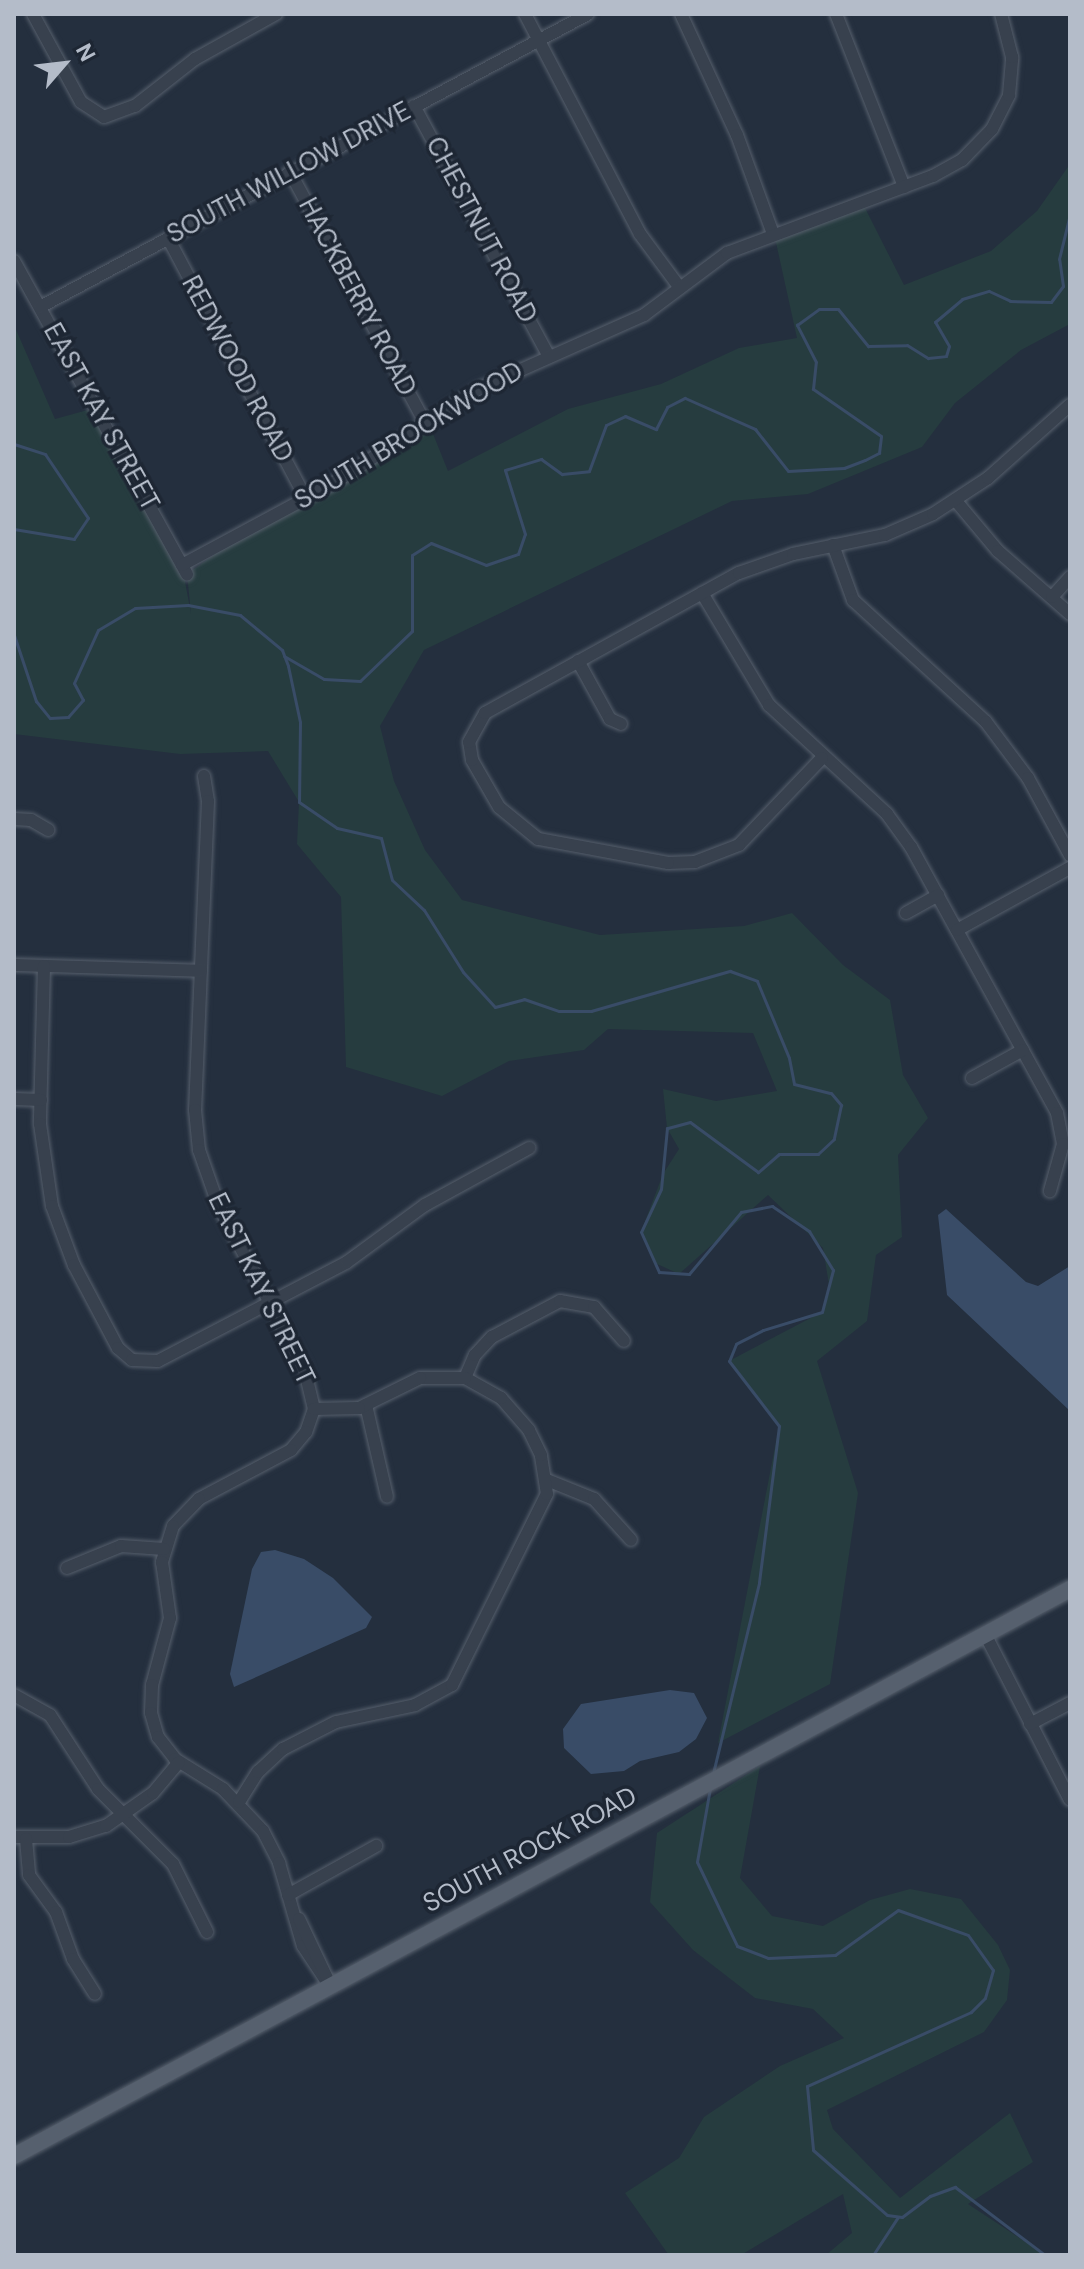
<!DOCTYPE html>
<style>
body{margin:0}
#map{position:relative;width:1084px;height:2269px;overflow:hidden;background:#242f3e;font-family:"DM Sans",sans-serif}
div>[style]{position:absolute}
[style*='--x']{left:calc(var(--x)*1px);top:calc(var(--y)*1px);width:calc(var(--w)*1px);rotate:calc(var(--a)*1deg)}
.green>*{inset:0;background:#263c3f}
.water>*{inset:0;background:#394c67}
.stream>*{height:3px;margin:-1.5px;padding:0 1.5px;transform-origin:1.5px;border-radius:1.5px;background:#394c67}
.roads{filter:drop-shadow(0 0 2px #565f6c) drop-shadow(0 0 2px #565f6c)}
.minor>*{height:12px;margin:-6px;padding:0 6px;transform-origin:6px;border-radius:6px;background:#38414e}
.major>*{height:16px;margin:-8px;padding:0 8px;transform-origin:8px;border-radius:8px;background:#56606e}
span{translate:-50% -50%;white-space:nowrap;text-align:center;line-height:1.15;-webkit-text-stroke:7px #1d2633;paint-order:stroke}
.street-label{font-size:26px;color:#b4bcc9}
.frame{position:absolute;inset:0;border:16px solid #b4bcc9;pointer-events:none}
.north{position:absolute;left:24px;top:24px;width:80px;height:80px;-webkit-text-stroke:6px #1d2633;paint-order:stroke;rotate:62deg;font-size:22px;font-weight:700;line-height:32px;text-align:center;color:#b4bcc9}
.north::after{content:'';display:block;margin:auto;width:28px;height:36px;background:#b4bcc9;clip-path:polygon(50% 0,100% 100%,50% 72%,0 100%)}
</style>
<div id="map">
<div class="green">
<div style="clip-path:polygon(1070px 164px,1070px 324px,1021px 350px,955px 403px,922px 447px,808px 494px,732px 501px,424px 650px,380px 726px,394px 781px,425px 850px,462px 900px,600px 935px,744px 926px,792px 913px,843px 965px,890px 1000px,903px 1075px,928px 1118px,898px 1155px,902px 1237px,876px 1255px,867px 1321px,817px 1361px,858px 1493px,830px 1684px,718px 1743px,779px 1426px,729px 1361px,822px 1312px,830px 1291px,823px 1248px,768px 1195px,679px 1274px,655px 1263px,641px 1232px,663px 1174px,679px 1149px,667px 1128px,663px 1089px,716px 1101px,777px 1091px,753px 1033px,608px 1029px,584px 1050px,509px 1061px,442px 1096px,346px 1067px,341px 897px,297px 844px,299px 802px,268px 751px,180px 754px,14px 734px,14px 325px,55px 419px,95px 408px,182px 565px,191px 614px,187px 574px,247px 531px,427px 419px,448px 471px,568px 409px,661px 384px,739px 348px,797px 338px,775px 238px,862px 202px,904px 285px,991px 251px,1037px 211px)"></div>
<div style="clip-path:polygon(760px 1766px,740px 1878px,772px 1916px,823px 1926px,870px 1900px,910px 1889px,961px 1899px,998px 1945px,1010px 1970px,1007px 2000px,984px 2032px,827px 2110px,833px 2129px,900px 2198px,1010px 2113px,1033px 2162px,968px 2204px,1045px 2255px,826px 2255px,852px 2233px,843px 2194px,741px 2255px,676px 2255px,668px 2254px,625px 2193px,679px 2158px,704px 2117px,780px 2066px,844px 2038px,813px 2009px,755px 1998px,693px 1950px,650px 1902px,657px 1833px)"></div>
</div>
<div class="water">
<div style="clip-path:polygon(946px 1209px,1026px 1282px,1038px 1286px,1070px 1266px,1070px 1411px,947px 1295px,938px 1215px)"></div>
<div style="clip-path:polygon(275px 1550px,304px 1559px,333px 1578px,372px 1617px,366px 1628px,234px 1687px,230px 1674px,252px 1569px,261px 1552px)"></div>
<div style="clip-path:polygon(670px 1690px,694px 1693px,707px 1718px,696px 1739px,679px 1752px,640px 1761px,624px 1771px,591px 1774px,564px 1748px,563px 1729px,581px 1704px)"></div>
</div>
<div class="stream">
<div style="--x:14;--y:444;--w:33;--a:18"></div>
<div style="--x:45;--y:454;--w:77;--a:56.1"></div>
<div style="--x:88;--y:518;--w:25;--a:124"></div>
<div style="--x:74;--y:539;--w:61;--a:-170.5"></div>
<div style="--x:14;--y:635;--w:70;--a:71.6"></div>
<div style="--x:36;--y:701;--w:22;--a:51"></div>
<div style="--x:50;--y:718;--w:18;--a:-3"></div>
<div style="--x:68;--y:717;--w:23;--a:-49"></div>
<div style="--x:83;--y:700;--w:19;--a:-118"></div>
<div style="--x:74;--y:683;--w:58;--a:-65.6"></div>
<div style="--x:98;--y:630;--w:43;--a:-30.7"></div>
<div style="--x:135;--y:608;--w:53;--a:-3.2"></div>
<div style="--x:188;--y:605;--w:53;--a:10.9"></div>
<div style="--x:240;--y:615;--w:55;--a:39.8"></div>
<div style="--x:282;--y:650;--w:17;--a:69"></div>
<div style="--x:288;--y:666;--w:57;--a:77.9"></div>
<div style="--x:300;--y:722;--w:80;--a:90.7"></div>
<div style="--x:299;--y:802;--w:46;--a:34.4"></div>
<div style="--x:337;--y:828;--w:45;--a:12.8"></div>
<div style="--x:381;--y:838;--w:43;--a:75.3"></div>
<div style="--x:392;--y:880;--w:44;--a:43.2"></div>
<div style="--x:424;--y:910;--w:73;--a:57.8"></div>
<div style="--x:463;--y:972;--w:47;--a:47.6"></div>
<div style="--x:495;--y:1007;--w:30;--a:-15"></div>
<div style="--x:524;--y:999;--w:37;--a:19"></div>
<div style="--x:559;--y:1011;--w:32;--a:0"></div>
<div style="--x:591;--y:1011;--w:145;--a:-16.1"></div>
<div style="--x:730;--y:971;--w:29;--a:20"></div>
<div style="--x:757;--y:981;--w:83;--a:67.4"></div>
<div style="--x:789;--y:1058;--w:26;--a:79"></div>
<div style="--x:794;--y:1084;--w:38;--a:14"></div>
<div style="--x:831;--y:1093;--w:16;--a:50"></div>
<div style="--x:841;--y:1105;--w:35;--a:102"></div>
<div style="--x:834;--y:1139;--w:22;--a:137"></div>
<div style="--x:818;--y:1154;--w:39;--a:180"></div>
<div style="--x:779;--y:1154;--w:28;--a:139"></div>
<div style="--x:758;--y:1172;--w:84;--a:-143.7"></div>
<div style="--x:690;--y:1122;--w:24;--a:165"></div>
<div style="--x:667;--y:1128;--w:61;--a:95.6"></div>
<div style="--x:661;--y:1189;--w:47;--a:114.9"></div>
<div style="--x:641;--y:1232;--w:44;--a:65.8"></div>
<div style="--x:659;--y:1272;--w:30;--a:4"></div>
<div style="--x:689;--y:1274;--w:81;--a:-50"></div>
<div style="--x:741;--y:1212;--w:32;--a:-11"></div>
<div style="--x:772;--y:1206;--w:45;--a:34"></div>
<div style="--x:809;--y:1231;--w:46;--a:58.4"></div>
<div style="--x:833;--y:1270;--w:43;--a:104.7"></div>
<div style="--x:822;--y:1312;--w:62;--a:163"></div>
<div style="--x:763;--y:1330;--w:30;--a:153"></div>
<div style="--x:736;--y:1344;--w:18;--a:112"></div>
<div style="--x:729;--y:1361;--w:82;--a:52.4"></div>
<div style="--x:779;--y:1426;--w:158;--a:97.3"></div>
<div style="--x:759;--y:1583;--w:195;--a:103.6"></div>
<div style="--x:284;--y:656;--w:46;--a:29.9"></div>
<div style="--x:324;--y:679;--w:36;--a:3"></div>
<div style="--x:360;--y:681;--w:72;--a:-43.9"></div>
<div style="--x:412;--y:631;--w:76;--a:-90"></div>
<div style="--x:412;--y:555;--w:22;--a:-32"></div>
<div style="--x:431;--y:543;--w:59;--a:21.8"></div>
<div style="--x:486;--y:565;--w:34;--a:-19"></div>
<div style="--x:518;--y:554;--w:21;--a:-71"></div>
<div style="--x:525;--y:534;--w:67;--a:-107.4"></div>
<div style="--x:505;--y:470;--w:38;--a:-17"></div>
<div style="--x:541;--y:459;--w:26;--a:36"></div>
<div style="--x:562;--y:474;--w:27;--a:-6"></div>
<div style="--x:589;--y:471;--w:49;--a:-69.7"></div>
<div style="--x:606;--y:425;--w:21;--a:-25"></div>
<div style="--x:625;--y:416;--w:34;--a:23"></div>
<div style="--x:656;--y:429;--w:25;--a:-63"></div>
<div style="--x:667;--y:407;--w:20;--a:-27"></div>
<div style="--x:685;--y:398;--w:77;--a:23.9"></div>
<div style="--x:755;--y:429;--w:53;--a:51.8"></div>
<div style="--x:788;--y:471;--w:56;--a:-3.1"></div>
<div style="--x:844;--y:468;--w:22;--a:-21"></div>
<div style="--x:865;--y:460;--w:16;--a:-27"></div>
<div style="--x:879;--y:453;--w:17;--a:-83"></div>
<div style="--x:881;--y:436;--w:83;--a:-145.3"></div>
<div style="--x:813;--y:389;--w:27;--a:-84"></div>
<div style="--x:816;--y:362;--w:42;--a:-117.2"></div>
<div style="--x:797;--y:325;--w:27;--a:-36"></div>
<div style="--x:819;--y:309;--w:19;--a:0"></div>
<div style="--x:838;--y:309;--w:48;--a:51"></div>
<div style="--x:868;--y:346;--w:39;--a:-1"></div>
<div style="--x:907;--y:345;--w:25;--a:32"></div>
<div style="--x:928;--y:358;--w:18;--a:-6"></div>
<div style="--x:946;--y:356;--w:10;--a:-73"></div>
<div style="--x:949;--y:346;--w:28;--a:-120"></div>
<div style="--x:935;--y:322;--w:35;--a:-40"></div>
<div style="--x:962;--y:299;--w:28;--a:-17"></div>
<div style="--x:989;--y:291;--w:23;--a:25"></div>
<div style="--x:1010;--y:301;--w:41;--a:1.4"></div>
<div style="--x:1051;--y:302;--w:20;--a:-53"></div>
<div style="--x:1063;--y:286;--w:27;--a:-98"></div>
<div style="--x:1059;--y:259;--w:46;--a:-76.3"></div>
<div style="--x:710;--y:1788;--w:75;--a:100"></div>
<div style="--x:697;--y:1862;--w:93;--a:64.5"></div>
<div style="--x:737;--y:1946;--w:33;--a:21"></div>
<div style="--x:768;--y:1958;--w:67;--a:-2.6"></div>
<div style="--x:835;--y:1955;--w:77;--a:-35.5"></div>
<div style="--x:898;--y:1910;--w:74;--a:19.7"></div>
<div style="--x:968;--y:1935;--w:43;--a:54.5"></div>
<div style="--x:993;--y:1970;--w:29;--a:106"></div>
<div style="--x:985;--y:1998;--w:20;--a:135"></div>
<div style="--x:971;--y:2012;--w:180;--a:155.7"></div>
<div style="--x:807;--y:2086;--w:64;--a:84.6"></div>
<div style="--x:813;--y:2150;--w:98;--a:41.3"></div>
<div style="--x:887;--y:2215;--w:15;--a:8"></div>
<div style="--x:902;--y:2217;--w:35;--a:-37"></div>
<div style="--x:930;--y:2196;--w:27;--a:-20"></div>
<div style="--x:955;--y:2187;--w:113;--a:37.1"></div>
<div style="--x:873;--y:2255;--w:45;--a:-56.7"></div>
</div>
<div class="roads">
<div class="minor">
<div style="--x:33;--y:14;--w:100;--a:61.4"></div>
<div style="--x:81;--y:102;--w:27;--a:33"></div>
<div style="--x:104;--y:117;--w:33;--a:-20"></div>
<div style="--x:135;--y:106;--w:76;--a:-38.1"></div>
<div style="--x:195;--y:59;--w:93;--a:-29.1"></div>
<div style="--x:525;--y:14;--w:248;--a:62.4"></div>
<div style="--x:640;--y:234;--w:67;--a:53.5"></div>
<div style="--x:681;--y:14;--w:133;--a:65.2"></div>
<div style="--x:737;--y:135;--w:105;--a:70"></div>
<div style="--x:836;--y:14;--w:186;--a:68.5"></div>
<div style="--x:414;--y:106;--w:283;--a:61.7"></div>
<div style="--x:290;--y:172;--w:283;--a:61.7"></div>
<div style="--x:168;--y:238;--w:295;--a:62.1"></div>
<div style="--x:14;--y:261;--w:358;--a:61.1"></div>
<div style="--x:40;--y:307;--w:621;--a:-28.13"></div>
<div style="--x:956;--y:501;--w:65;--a:50"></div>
<div style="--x:998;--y:551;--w:96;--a:41.2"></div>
<div style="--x:833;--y:545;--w:59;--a:70"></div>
<div style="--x:853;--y:600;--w:180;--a:42.5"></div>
<div style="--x:986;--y:722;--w:70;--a:53.1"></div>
<div style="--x:1028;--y:778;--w:88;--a:61.4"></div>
<div style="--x:182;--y:565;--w:173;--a:-28.3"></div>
<div style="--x:334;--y:483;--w:172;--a:-33.1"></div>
<div style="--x:478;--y:389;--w:182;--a:-24"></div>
<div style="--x:644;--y:315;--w:104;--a:-36.8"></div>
<div style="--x:727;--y:253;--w:220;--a:-20.5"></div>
<div style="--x:933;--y:176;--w:33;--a:-29"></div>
<div style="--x:962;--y:160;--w:43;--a:-45.9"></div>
<div style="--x:992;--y:129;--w:38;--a:-63"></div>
<div style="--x:1009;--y:95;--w:38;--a:-85"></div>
<div style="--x:1012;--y:57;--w:44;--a:-104.3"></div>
<div style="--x:702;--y:593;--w:131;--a:59.1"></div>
<div style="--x:769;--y:705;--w:161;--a:42.7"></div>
<div style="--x:887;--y:814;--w:41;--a:54"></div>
<div style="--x:911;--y:847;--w:303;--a:61.2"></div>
<div style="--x:1057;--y:1113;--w:32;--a:79"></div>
<div style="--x:1063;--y:1144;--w:49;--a:105.5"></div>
<div style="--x:1052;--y:597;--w:27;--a:-48"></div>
<div style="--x:578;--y:661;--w:66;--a:61.1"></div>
<div style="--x:610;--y:719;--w:12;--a:24"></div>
<div style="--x:822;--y:758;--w:120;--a:133.7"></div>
<div style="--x:739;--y:845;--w:47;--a:158.9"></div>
<div style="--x:695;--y:862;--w:27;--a:178"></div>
<div style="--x:668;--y:863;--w:132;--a:-169.5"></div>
<div style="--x:538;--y:839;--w:50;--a:-140.6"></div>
<div style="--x:499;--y:807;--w:54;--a:-119.9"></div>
<div style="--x:472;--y:760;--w:18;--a:-99"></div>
<div style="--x:469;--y:742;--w:33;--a:-61"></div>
<div style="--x:485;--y:713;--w:290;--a:-28.9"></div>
<div style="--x:739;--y:573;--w:57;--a:-19.4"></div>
<div style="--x:793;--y:554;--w:94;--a:-11.7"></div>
<div style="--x:885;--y:535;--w:52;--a:-23.6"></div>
<div style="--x:933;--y:514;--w:66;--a:-33.2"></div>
<div style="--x:988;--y:478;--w:110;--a:-41.7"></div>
<div style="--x:204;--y:776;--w:25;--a:81"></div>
<div style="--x:208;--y:801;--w:309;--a:92.4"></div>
<div style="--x:195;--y:1110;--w:40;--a:84.3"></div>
<div style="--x:199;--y:1150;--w:60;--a:70.7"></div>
<div style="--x:219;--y:1207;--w:181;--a:62"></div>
<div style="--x:304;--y:1367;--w:43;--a:76.6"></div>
<div style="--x:314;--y:1409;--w:24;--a:109"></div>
<div style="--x:306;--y:1432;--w:23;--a:130"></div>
<div style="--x:291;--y:1450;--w:104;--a:152"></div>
<div style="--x:199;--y:1499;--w:37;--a:134"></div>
<div style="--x:173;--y:1526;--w:38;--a:107"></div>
<div style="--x:162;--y:1562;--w:57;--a:81.9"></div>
<div style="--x:170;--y:1618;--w:69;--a:105"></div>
<div style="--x:152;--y:1685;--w:28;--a:92"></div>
<div style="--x:151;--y:1713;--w:25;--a:74"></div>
<div style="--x:158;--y:1737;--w:28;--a:52"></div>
<div style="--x:175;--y:1759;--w:57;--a:32"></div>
<div style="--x:223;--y:1789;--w:58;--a:46.4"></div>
<div style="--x:263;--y:1831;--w:36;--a:63"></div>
<div style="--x:279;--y:1863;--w:86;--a:73.9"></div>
<div style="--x:303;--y:1946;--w:47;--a:56.3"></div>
<div style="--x:14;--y:819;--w:17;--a:3"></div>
<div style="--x:31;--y:820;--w:20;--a:30"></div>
<div style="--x:906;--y:913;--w:37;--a:-29"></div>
<div style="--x:957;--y:930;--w:129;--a:-28.8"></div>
<div style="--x:14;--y:965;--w:187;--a:1.8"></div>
<div style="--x:44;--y:966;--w:158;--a:91.5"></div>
<div style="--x:40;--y:1124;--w:83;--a:81.7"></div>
<div style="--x:52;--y:1206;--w:63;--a:69.6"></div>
<div style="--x:74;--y:1265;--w:94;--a:62.1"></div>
<div style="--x:118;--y:1348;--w:18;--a:41"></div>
<div style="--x:132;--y:1360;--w:26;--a:2"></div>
<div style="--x:158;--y:1361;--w:213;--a:-27.6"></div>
<div style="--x:347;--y:1262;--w:97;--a:-36.2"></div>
<div style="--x:425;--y:1205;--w:119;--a:-28.7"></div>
<div style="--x:972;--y:1078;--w:58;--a:-28.8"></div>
<div style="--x:14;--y:1099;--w:27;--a:2"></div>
<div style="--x:465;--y:1378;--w:25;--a:-67"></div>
<div style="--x:475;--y:1355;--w:25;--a:-47"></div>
<div style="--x:492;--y:1337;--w:77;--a:-27.9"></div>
<div style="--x:560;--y:1301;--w:35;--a:10"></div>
<div style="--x:594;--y:1307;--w:45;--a:48.6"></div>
<div style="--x:366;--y:1405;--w:94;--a:77.1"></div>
<div style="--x:547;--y:1480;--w:51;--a:22"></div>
<div style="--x:594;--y:1499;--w:55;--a:47.9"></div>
<div style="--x:67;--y:1568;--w:58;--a:-22.2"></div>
<div style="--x:121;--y:1546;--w:43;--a:4"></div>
<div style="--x:985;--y:1634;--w:186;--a:62.9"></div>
<div style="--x:14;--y:1695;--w:41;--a:29.1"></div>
<div style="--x:50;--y:1715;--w:88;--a:57"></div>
<div style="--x:98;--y:1789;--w:106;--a:45"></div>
<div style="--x:173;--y:1864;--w:76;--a:63.4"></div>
<div style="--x:1030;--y:1724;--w:45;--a:-27.7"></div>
<div style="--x:239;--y:1802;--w:36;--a:-58"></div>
<div style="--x:258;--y:1772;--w:34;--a:-43"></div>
<div style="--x:283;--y:1749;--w:59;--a:-27"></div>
<div style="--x:336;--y:1722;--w:81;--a:-12.1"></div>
<div style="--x:415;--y:1705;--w:42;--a:-28.4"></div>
<div style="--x:452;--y:1685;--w:213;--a:-63.6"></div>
<div style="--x:547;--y:1494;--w:39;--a:-99"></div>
<div style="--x:541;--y:1455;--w:28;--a:-116"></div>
<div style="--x:529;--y:1430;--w:43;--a:-131.2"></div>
<div style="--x:501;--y:1398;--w:41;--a:-150.9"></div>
<div style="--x:465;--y:1378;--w:45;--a:180"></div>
<div style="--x:420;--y:1378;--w:68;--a:153.8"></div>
<div style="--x:359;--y:1408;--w:45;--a:178.7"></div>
<div style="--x:14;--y:1837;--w:55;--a:0"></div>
<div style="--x:69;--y:1837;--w:39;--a:-17"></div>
<div style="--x:106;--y:1826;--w:57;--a:-35.1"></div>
<div style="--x:153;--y:1793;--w:40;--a:-50"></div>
<div style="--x:26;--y:1839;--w:36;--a:85"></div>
<div style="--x:29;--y:1875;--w:46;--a:53.9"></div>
<div style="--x:56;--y:1912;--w:50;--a:70.1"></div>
<div style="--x:73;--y:1959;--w:41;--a:57.8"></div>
<div style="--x:288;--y:1895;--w:101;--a:-29.1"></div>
<div style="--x:299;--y:1919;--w:65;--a:64.6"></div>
</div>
<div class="major">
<div style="--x:14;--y:2156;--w:1199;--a:-28.23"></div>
</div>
</div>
<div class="street-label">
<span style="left:289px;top:173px;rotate:-28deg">SOUTH WILLOW DRIVE</span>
<span style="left:481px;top:230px;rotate:62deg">CHESTNUT ROAD</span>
<span style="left:357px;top:297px;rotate:62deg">HACKBERRY ROAD</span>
<span style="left:237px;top:369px;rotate:62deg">REDWOOD ROAD</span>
<span style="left:101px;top:417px;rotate:61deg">EAST KAY STREET</span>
<span style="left:409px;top:436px;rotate:-31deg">SOUTH BROOKWOOD</span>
<span style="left:261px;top:1289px;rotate:64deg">EAST KAY STREET</span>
<span style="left:530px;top:1850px;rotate:-28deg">SOUTH ROCK ROAD</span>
</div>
<div class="frame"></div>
<div class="north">N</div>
</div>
